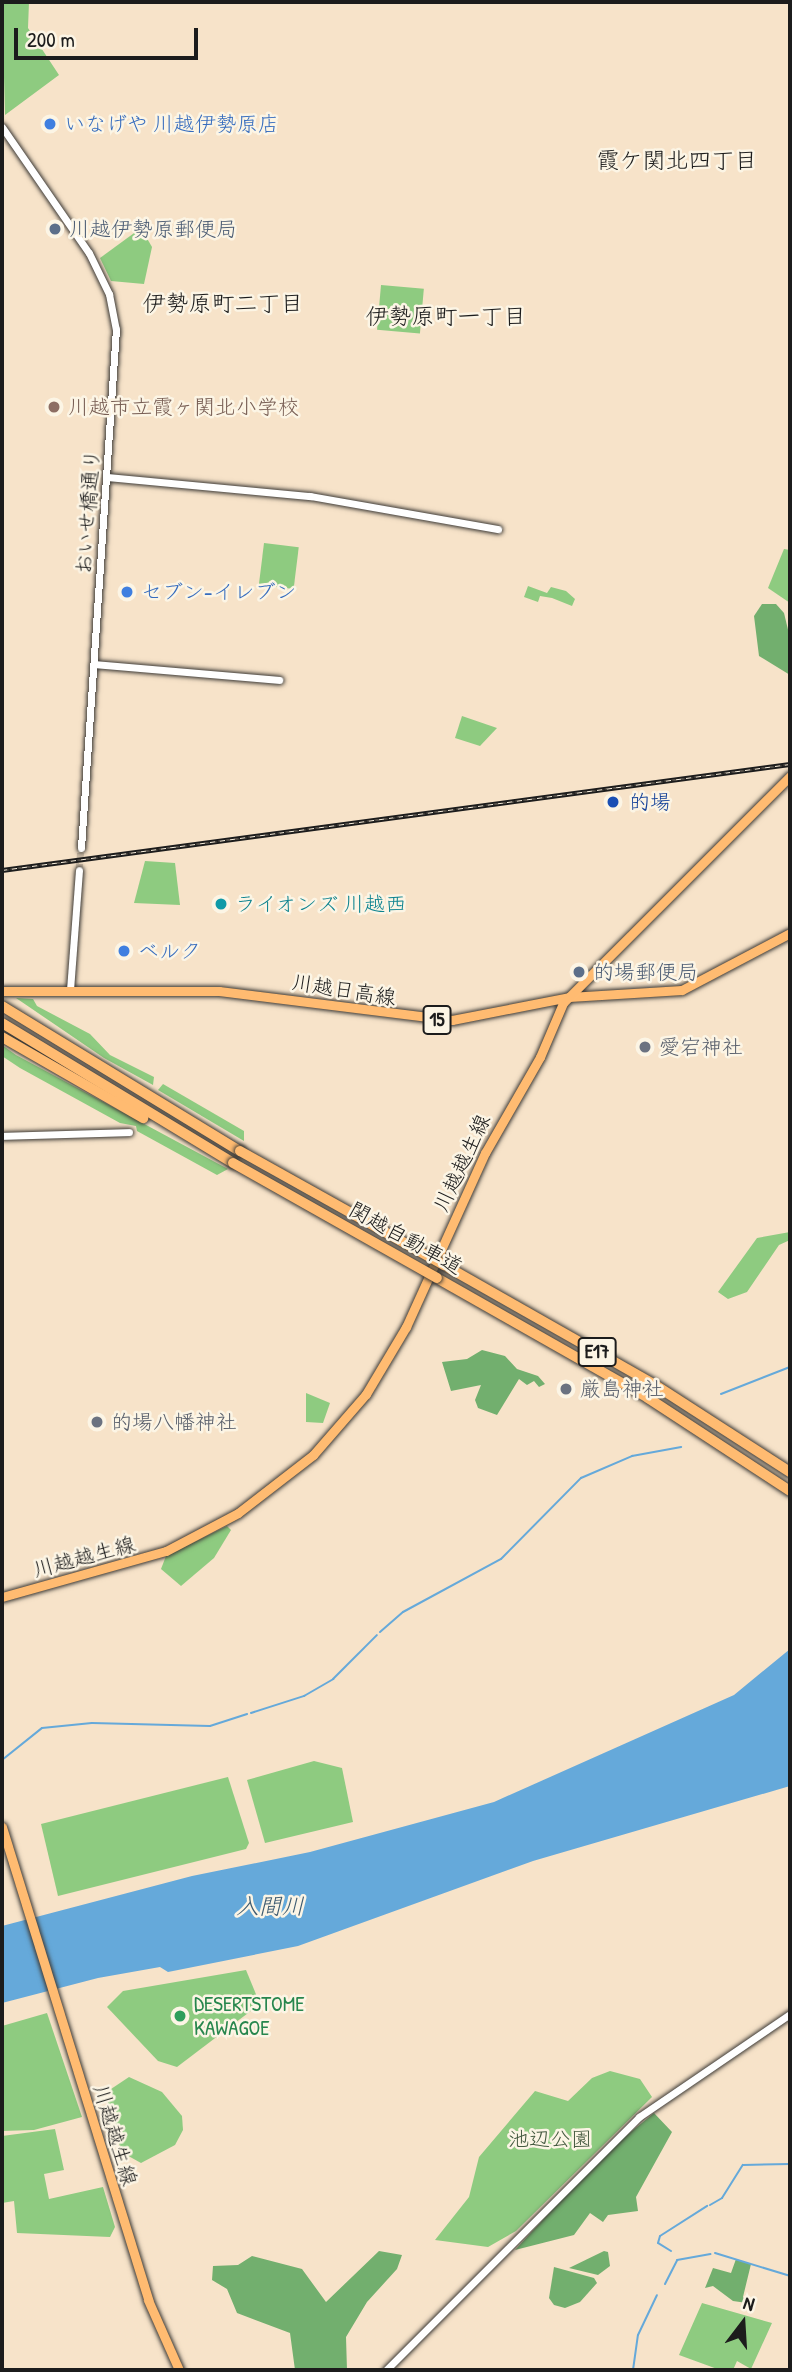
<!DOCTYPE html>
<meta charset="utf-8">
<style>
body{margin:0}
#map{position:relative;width:792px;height:2372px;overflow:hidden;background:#f7e3c9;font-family:"Patrick Hand","Klee One",sans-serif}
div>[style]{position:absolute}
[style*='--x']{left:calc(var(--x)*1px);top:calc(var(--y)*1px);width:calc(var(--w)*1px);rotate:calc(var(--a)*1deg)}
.green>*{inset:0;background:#8ecb80;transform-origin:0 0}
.forest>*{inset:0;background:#72af6e}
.water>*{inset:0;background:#65a9da}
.stream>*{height:2px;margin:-1px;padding:0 1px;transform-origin:1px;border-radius:1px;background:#65a9da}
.minor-tunnel>*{height:7px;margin-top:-3.5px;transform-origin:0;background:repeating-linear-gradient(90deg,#cbbba6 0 7px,transparent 0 10.5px)}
.roads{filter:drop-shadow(0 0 2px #3d3a36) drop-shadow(0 0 2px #3d3a36)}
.minor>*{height:7px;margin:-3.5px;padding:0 3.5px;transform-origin:3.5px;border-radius:3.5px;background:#fff}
.major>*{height:9px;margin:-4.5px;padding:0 4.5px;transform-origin:4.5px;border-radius:4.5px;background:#ffbb71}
.highway>*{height:10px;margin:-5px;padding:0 5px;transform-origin:5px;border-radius:5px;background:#ffbb71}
.rail>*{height:4.5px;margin-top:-2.25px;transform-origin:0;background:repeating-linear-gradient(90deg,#fcf5e5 0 5px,#1c1c1c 0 10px);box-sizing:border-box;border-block:2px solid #1c1c1c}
.bridges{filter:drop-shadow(0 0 2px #3d3a36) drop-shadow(0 0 2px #3d3a36)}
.highway-bridge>*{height:10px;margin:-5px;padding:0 5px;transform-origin:5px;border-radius:5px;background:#ffbb71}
.dots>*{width:19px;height:19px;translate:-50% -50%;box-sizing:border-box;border:4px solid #fcf5e5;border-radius:50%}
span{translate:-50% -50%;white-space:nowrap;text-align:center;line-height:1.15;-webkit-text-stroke:5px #fcf5e5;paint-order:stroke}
.shield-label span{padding:2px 5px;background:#fcf5e5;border:2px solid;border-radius:5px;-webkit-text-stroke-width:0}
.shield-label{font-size:19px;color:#1c1c1c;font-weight:700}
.shop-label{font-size:21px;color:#366cbe}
.left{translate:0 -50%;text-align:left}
.service-label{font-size:21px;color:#4e5e75}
.education-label{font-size:21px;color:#785e54}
.street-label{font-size:21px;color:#1c1c1c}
.transit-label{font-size:21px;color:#164399}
.culture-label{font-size:21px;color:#0d838f}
.worship-label{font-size:21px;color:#5b616d}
.leisure-label{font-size:21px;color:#27864d}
.park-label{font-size:21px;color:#44593f}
.neighbourhood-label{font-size:23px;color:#1c1c1c}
.water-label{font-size:23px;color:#3d5b71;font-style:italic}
.frame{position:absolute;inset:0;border:4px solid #1c1c1c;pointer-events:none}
.north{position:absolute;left:708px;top:2288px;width:70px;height:70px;-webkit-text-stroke:5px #fcf5e5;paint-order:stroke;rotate:17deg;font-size:19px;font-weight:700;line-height:28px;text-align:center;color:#1c1c1c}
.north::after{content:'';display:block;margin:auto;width:24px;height:32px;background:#1c1c1c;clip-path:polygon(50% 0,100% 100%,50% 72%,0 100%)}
.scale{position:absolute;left:14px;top:28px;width:184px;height:32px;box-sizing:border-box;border:4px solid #1c1c1c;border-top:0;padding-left:9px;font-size:21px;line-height:24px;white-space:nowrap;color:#1c1c1c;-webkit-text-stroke:5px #fcf5e5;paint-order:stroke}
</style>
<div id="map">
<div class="green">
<div style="clip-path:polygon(2px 2px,29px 2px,28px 28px,59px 75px,5px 115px)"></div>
<div style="clip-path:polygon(141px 228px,152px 247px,144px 284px,111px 281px,100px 258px)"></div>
<div style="left:381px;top:285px;width:43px;height:45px;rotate:5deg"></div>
<div style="left:264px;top:543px;width:35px;height:42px;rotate:7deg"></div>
<div style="clip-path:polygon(784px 549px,790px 550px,790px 603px,768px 588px)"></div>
<div style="clip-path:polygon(528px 586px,547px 593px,551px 587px,566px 591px,575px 599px,572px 606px,552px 598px,540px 596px,538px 602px,524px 597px)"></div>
<div style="clip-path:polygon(462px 716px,497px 728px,480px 746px,455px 738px)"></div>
<div style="clip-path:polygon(145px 861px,175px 863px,180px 905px,134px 903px)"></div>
<div style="clip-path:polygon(16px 998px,33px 999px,37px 1006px,90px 1034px,110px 1055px,154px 1077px,153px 1085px,104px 1058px)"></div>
<div style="clip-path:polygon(2px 1045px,16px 1055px,228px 1169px,217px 1175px,137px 1131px,136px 1126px,120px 1123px,20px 1068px,2px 1056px)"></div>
<div style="clip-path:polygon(163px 1084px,244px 1131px,244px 1141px,158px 1090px)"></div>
<div style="clip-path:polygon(790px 1232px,790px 1240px,779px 1245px,747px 1292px,728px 1299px,718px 1292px,757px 1238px)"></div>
<div style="clip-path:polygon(306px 1393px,330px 1403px,323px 1423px,306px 1422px)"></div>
<div style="clip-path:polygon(227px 1526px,231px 1530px,214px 1558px,181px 1586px,161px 1569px,166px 1556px)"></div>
<div style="clip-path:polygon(314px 1761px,342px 1768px,353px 1822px,265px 1843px,247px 1780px)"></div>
<div style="clip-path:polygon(228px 1777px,249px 1843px,246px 1849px,58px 1896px,41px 1824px)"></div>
<div style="clip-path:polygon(246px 1970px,260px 2004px,177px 2067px,158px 2061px,107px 2007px,123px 1991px)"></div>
<div style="clip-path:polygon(47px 2013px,82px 2117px,34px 2130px,2px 2131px,2px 2026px)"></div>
<div style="clip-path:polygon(610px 2071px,640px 2079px,652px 2097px,516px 2231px,488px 2247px,435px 2240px,469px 2197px,479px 2157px,535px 2091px,568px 2101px,592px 2078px)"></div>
<div style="clip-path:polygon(129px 2077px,162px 2092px,182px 2116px,183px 2130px,175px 2145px,141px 2163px,123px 2153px,108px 2120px,108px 2091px)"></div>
<div style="clip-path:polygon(55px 2129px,64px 2170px,44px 2174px,49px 2199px,103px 2187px,115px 2227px,110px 2237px,17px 2233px,14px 2201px,2px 2203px,2px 2136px)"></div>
<div style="clip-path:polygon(702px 2303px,772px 2323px,751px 2369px,737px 2361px,733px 2370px,720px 2370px,679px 2355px)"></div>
</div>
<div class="forest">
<div style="clip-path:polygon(762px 604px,776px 604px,784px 613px,790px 638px,790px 675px,759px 656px,754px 616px)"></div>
<div style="clip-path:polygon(482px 1350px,505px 1356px,517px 1369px,538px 1376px,545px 1384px,539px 1387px,534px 1381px,527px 1385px,519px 1379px,497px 1415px,478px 1408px,475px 1400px,481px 1385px,451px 1391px,442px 1362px,467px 1359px)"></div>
<div style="clip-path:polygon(654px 2113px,672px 2132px,636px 2197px,638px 2211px,608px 2215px,603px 2222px,590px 2213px,574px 2235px,515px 2250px,604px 2154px)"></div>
<div style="clip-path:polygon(379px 2251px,402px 2255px,397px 2269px,367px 2302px,346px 2337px,347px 2370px,295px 2370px,290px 2333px,237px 2313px,227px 2289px,212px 2280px,213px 2266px,238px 2265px,252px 2256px,302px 2269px,326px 2302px)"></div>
<div style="clip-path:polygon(604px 2251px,608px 2252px,610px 2266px,598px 2275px,569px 2268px)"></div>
<div style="clip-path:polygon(736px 2259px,751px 2264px,743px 2297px,747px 2303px,733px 2301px,713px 2286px,705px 2288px,713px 2268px,731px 2273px)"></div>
<div style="clip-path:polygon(554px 2267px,594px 2278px,597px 2283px,580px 2302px,565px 2308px,554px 2305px,549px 2298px)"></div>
</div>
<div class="water">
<div style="clip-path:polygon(790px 1649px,790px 1786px,533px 1861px,298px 1946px,168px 1972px,160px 1967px,98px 1978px,2px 2003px,2px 1926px,192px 1876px,310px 1852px,494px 1802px,734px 1695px)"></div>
</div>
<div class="stream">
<div style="--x:721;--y:1394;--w:74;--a:-21.4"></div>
<div style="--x:380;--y:1632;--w:30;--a:-41"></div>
<div style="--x:403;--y:1612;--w:111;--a:-28.4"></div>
<div style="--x:501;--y:1559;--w:114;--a:-45.4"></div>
<div style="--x:581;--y:1478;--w:56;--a:-23.3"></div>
<div style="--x:632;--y:1456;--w:50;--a:-10.4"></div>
<div style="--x:251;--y:1713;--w:56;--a:-17.8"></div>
<div style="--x:304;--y:1696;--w:34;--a:-30"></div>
<div style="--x:333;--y:1679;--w:62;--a:-45"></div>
<div style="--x:2;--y:1760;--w:51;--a:-38.7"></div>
<div style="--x:42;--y:1728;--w:50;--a:-5.7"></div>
<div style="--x:92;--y:1723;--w:118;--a:1.5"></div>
<div style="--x:210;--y:1726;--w:39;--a:-18"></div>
<div style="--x:710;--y:2205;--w:14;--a:-30"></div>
<div style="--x:722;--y:2198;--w:39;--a:-58"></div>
<div style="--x:743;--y:2165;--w:47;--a:-1.2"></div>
<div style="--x:671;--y:2251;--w:15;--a:-148"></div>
<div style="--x:658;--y:2243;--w:7;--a:-74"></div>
<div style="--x:660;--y:2236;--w:56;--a:-32.6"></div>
<div style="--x:715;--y:2253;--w:78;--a:17"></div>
<div style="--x:665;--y:2284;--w:27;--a:-63"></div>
<div style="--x:677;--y:2260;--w:34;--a:-10"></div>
<div style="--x:633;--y:2370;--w:35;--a:-82"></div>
<div style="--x:638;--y:2335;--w:44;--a:-64.6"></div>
</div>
<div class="minor-tunnel">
<div style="--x:79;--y:870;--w:22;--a:-85"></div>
</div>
<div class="roads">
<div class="minor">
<div style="--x:2;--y:127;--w:153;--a:55.4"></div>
<div style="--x:89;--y:253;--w:46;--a:64"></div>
<div style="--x:109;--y:294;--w:36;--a:79"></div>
<div style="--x:116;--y:329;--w:520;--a:93.86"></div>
<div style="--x:108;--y:477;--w:203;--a:5.4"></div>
<div style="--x:310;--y:496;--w:191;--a:10"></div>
<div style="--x:94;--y:664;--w:186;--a:4.9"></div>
<div style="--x:70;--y:990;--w:120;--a:-85.7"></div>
<div style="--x:2;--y:1136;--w:127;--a:-1.8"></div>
<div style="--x:386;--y:2370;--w:358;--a:-45"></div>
<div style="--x:639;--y:2117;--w:183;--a:-34.3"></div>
</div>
<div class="major">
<div style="--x:2;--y:991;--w:217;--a:0"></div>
<div style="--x:219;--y:991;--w:235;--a:7.1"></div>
<div style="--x:452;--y:1020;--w:119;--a:-11.1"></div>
<div style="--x:569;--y:997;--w:113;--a:-3.5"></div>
<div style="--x:682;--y:990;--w:122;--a:-27.8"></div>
<div style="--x:2;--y:1597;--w:170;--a:-15.7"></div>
<div style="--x:166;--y:1551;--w:81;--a:-27.8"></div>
<div style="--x:238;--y:1513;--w:95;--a:-37.7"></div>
<div style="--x:313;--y:1455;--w:81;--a:-49"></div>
<div style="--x:366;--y:1394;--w:78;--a:-59.2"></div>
<div style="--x:406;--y:1327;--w:191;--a:-65.6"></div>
<div style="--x:485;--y:1153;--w:111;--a:-60.2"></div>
<div style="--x:540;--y:1057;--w:59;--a:-66.9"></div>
<div style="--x:563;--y:1003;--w:321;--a:-45"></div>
<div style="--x:2;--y:1827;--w:495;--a:72.8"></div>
<div style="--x:148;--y:2300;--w:77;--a:66.1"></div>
</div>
<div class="highway">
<div style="--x:2;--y:1006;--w:279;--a:31.4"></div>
<div style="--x:2;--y:1023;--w:270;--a:31.2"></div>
<div style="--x:2;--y:1037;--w:163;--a:29.9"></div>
<div style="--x:444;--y:1265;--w:243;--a:29.6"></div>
<div style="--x:655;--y:1385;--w:161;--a:32.8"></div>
<div style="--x:437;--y:1278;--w:243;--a:29.6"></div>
<div style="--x:648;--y:1398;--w:170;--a:33.2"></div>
</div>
</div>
<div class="rail">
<div style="--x:2;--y:870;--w:795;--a:-7.66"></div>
</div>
<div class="bridges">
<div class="highway-bridge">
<div style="--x:240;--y:1151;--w:234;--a:29.2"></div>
<div style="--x:233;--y:1163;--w:234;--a:29.4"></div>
</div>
</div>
<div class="dots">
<div style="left:50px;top:124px;background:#3f7fe0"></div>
<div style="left:55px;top:229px;background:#5c6f8a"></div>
<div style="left:54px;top:407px;background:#8d6e63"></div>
<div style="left:127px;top:592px;background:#3f7fe0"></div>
<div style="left:613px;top:802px;background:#1a4fb4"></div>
<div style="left:221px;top:904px;background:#0f9aa8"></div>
<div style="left:124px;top:951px;background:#3f7fe0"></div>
<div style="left:579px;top:972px;background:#5c6f8a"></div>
<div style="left:645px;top:1047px;background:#6b7280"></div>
<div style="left:566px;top:1389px;background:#6b7280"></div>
<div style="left:97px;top:1422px;background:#6b7280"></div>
<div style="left:180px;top:2016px;background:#2e9e5b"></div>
</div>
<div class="shield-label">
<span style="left:437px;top:1020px">15</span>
<span style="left:597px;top:1352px">E17</span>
</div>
<div class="shop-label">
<span class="left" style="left:64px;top:124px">いなげや 川越伊勢原店</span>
<span class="left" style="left:141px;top:592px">セブン-イレブン</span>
<span class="left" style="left:138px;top:951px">ベルク</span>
</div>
<div class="service-label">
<span class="left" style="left:69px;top:229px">川越伊勢原郵便局</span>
<span class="left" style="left:593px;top:972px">的場郵便局</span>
</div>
<div class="education-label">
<span class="left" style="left:68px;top:407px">川越市立霞ヶ関北小学校</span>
</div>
<div class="street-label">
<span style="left:88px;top:512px;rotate:-86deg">おいせ橋通り</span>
<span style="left:344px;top:990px;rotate:9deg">川越日高線</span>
<span style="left:462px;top:1163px;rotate:-65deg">川越越生線</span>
<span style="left:406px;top:1238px;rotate:29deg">関越自動車道</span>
<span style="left:84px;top:1557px;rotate:-15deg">川越越生線</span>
<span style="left:115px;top:2135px;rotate:73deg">川越越生線</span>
</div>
<div class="transit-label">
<span class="left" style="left:629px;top:802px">的場</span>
</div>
<div class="culture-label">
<span class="left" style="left:235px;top:904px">ライオンズ 川越西</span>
</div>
<div class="worship-label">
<span class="left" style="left:659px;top:1047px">愛宕神社</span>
<span class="left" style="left:580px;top:1389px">厳島神社</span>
<span class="left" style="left:111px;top:1422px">的場八幡神社</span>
</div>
<div class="leisure-label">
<span class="left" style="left:194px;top:2016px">DESERTSTOME<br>KAWAGOE</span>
</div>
<div class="park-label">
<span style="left:550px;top:2139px">池辺公園</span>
</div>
<div class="neighbourhood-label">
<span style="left:677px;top:160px">霞ケ関北四丁目</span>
<span style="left:223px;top:303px">伊勢原町二丁目</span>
<span style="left:446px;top:316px">伊勢原町一丁目</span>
</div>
<div class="water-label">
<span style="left:270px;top:1906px">入間川</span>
</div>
<div class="frame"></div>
<div class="north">N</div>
<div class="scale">200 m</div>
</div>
